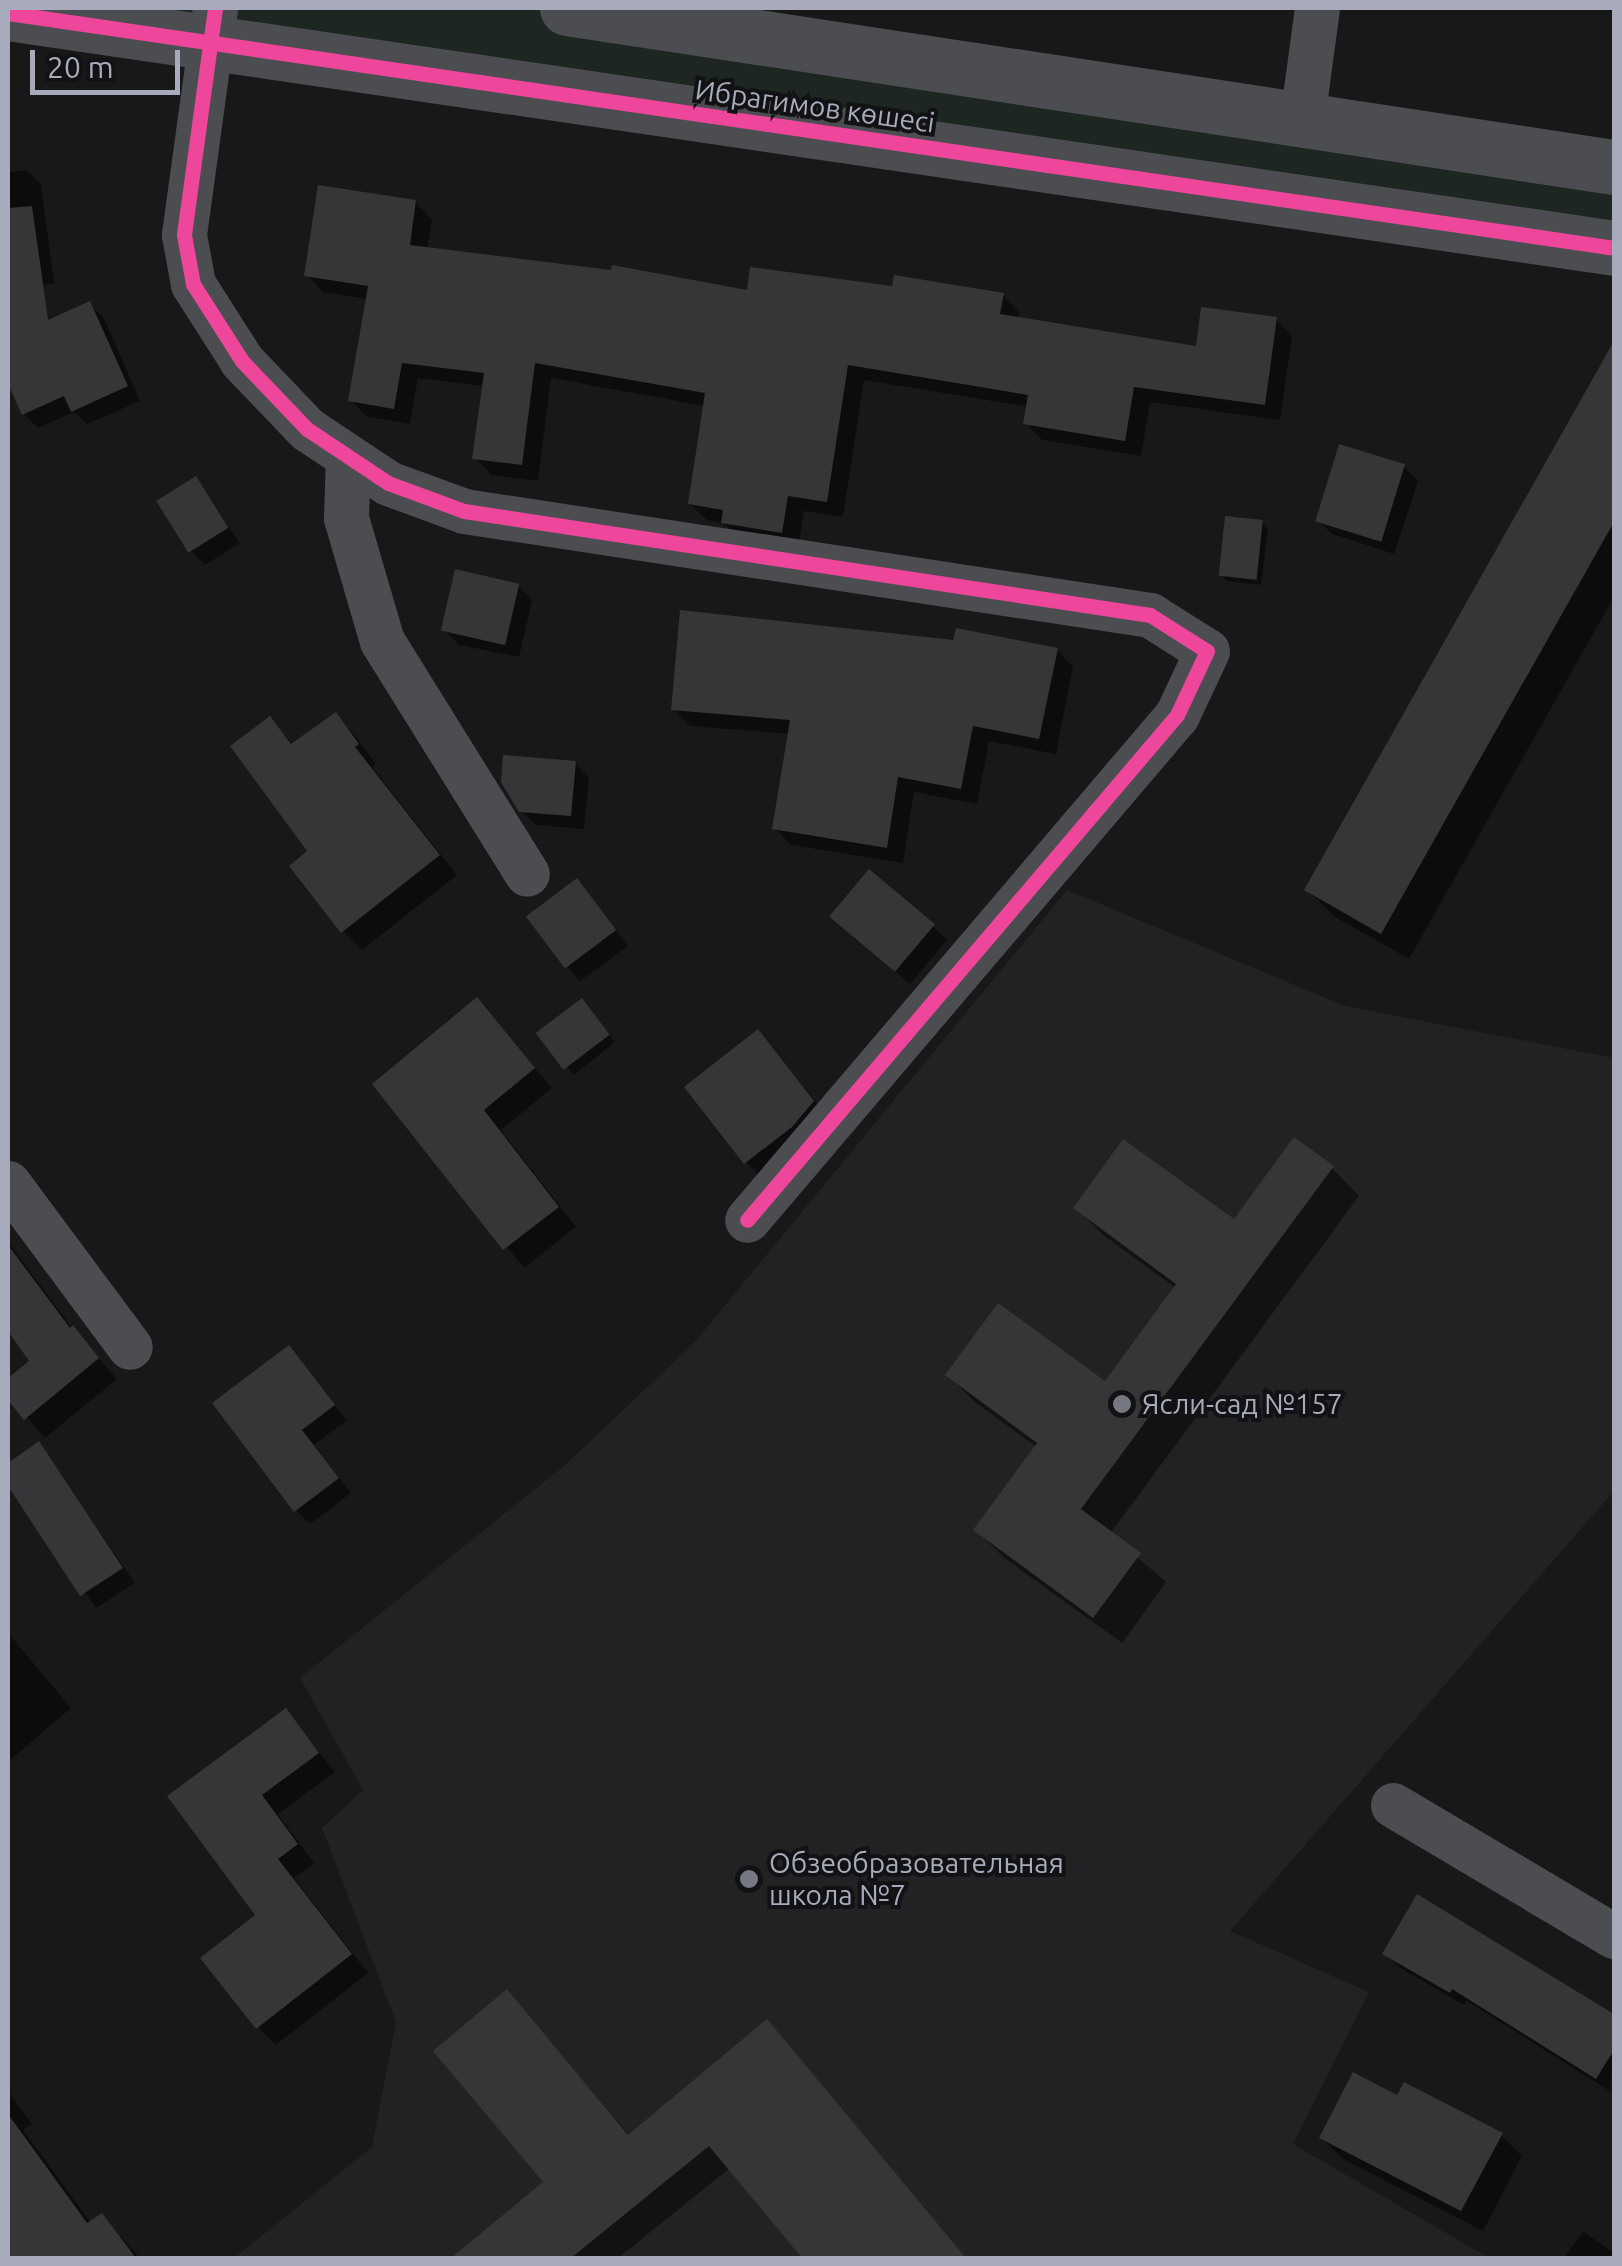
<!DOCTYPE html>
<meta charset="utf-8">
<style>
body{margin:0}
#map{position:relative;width:1622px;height:2266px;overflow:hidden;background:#181818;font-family:Ubuntu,sans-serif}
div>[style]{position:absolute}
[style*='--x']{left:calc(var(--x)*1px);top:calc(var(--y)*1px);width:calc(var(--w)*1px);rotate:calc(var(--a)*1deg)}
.built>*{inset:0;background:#222225}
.green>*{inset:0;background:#1d2620}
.shadow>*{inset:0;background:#0007}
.building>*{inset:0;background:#363638;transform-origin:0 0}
.minor>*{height:45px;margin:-22.5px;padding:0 22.5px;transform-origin:22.5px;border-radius:22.5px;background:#4c4d51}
.tertiary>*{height:55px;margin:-27.5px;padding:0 27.5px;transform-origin:27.5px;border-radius:27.5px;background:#4c4d51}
.cycleway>*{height:15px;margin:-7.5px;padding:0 7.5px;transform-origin:7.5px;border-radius:7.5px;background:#ed469a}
.dots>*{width:28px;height:28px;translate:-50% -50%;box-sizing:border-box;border:5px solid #121215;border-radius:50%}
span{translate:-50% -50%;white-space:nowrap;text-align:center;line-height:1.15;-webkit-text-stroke:8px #121215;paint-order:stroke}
.street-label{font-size:28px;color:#a8abbb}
.poi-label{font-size:28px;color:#a8abbb}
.left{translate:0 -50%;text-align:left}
.frame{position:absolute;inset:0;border:10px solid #a8abbb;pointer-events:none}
.scale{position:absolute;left:30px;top:50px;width:150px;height:45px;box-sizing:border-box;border:5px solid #a8abbb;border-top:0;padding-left:12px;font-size:30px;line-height:35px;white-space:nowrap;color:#a8abbb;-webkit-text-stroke:8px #121215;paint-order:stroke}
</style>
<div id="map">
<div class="built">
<div style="clip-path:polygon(1067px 890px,1345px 1006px,1614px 1058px,1614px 1491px,1230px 1931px,1369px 1992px,1293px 2144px,1489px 2258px,234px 2258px,372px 2147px,396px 2022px,322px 1828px,363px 1790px,300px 1678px,564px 1466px,694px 1343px)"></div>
</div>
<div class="green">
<div style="clip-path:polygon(69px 8px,532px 8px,1614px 174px,1614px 241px)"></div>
</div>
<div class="shadow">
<div style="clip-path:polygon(26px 170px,41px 184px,54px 283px,8px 289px,8px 172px)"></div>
<div style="clip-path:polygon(415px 202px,432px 219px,427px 250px,749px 293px,895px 289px,1003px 295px,1019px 312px,1018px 320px,1198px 349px,1276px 320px,1292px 336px,1280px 420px,1150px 402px,1141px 456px,1042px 440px,1026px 423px,1028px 407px,864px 380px,843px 517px,804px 511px,798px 548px,740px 539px,724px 523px,707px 520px,690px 504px,705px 406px,551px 378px,538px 481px,492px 475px,475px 458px,484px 386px,418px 378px,410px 424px,367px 417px,351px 400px,368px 299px,323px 292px,307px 275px)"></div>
<div style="clip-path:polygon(89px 304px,104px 318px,140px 401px,87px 424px,74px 412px,38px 428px,24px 414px,8px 378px,8px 340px)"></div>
<div style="clip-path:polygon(1608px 358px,1614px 361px,1614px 597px,1409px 959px,1335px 917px,1307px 889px)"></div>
<div style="clip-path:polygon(1404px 467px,1418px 481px,1394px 554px,1332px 534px,1318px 520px)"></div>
<div style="clip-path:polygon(195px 480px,240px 543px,205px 565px,191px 551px)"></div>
<div style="clip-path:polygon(1262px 522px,1268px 529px,1261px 585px,1227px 581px,1220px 574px)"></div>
<div style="clip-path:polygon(518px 586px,532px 600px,519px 657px,459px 645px,445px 630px)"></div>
<div style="clip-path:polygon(955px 642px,1057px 650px,1073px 667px,1056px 754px,989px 741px,977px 804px,914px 792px,903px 863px,791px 845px,775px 828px,791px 734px,690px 726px,674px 709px)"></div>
<div style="clip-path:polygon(335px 716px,354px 734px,376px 764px,372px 767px,457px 875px,362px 950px,343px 931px,310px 852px,270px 719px,294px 745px)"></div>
<div style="clip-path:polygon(575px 763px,589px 778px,584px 829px,536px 825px,521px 810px)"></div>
<div style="clip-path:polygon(577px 881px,628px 946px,580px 981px,566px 966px)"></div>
<div style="clip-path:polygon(933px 926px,947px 940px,910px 984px,847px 931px)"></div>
<div style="clip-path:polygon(477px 1001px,552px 1088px,501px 1130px,576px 1227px,524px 1268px,375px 1084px)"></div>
<div style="clip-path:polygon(588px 1008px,615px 1042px,574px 1075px,568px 1068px)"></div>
<div style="clip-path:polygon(758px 1032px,827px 1116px,760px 1176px,746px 1162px)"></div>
<div style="clip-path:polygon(1332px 1168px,1359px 1196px,1110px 1534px,1166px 1582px,1122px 1643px,1003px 1557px,976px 1530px,1037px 1447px,975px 1402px,948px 1375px,1106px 1385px,1176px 1288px,1103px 1235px,1076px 1208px,1234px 1223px)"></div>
<div style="clip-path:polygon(8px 1242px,73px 1329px,117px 1379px,45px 1438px,8px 1395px,8px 1381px,33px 1361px,8px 1327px)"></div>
<div style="clip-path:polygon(289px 1349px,347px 1420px,314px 1445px,351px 1493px,310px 1524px,296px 1510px)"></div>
<div style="clip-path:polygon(39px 1445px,135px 1583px,96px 1608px,8px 1482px,8px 1466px)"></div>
<div style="clip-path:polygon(8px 1633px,71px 1708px,8px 1762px)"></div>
<div style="clip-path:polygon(286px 1712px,335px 1772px,278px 1814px,314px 1863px,294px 1878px,368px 1973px,276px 2045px,258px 2027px,258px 1915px,170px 1797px)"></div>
<div style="clip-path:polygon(1418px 1897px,1614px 2017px,1611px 2092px,1467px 2001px,1464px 2005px,1399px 1967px,1385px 1953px)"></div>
<div style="clip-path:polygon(507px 1992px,630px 2136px,767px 2023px,966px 2258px,805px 2258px,730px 2168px,618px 2258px,455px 2258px,547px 2182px)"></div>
<div style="clip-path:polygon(8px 2091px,32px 2124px,23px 2130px,91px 2223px,102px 2216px,140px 2258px,8px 2258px)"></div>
<div style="clip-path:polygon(1398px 2098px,1501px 2135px,1522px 2156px,1483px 2231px,1343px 2159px,1322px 2138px)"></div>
<div style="clip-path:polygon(1583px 2231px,1614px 2253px,1614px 2258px,1564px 2258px)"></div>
</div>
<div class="building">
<div style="clip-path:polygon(318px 185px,416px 200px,410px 245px,611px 270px,612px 265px,747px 290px,750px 267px,892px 286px,894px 275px,1004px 293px,1000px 314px,1196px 346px,1201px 307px,1277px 317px,1265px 405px,1134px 387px,1125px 441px,1023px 424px,1028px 395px,848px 365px,827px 502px,788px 496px,782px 533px,721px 523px,723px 510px,688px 504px,705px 393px,535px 363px,522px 465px,472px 459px,484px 373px,402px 363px,394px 409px,348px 401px,368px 286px,304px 276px)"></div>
<div style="clip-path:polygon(32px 206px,48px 320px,90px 301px,128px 386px,71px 412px,64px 396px,22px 415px,8px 384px,8px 208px)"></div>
<div style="clip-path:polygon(1614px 341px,1614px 522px,1381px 934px,1304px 890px)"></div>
<div style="left:1339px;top:444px;width:69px;height:81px;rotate:17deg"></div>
<div style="left:196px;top:476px;width:61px;height:47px;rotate:58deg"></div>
<div style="left:1225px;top:516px;width:38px;height:60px;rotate:6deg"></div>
<div style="left:455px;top:569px;width:66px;height:63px;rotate:13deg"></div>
<div style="clip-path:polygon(680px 610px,953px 640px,956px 628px,1058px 648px,1039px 739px,973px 726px,961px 789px,898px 777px,887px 848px,772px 829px,790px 720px,671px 710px)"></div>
<div style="clip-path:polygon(336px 712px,359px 744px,355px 747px,440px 855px,341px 933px,289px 866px,307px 851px,230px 746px,270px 716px,291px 744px)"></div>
<div style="clip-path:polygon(503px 755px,576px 761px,571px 816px,519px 812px,501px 782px)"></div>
<div style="left:869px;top:869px;width:86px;height:62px;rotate:40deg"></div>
<div style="left:577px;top:878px;width:65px;height:64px;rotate:53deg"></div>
<div style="clip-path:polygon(477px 997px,535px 1068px,484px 1110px,559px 1207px,503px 1250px,372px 1084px)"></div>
<div style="left:582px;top:998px;width:46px;height:58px;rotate:53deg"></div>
<div style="clip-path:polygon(758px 1029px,814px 1101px,792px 1127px,744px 1164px,684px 1087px)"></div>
<div style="clip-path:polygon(1294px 1137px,1334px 1166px,1081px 1509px,1141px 1553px,1093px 1618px,973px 1530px,1037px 1443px,945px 1375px,998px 1303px,1105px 1381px,1176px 1284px,1073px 1208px,1123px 1139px,1234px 1219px)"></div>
<div style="clip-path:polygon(8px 1245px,70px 1328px,73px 1325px,99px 1358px,24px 1420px,8px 1400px,8px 1378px,29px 1361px,8px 1331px)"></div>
<div style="clip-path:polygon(289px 1345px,335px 1405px,302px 1430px,339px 1478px,294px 1512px,212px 1403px)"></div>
<div style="clip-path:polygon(39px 1441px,123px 1568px,80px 1596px,8px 1486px,8px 1463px)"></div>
<div style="clip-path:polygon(286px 1708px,319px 1753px,262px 1795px,298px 1844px,278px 1859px,352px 1954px,256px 2029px,200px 1958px,255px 1915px,167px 1796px)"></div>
<div style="clip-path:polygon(1417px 1894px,1614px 2014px,1614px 2050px,1596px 2079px,1452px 1989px,1450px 1993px,1382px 1954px)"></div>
<div style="clip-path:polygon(507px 1989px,628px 2135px,767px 2019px,966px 2258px,802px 2258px,709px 2146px,571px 2258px,451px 2258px,543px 2182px,433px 2051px)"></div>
<div style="clip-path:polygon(1353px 2072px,1397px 2095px,1404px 2082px,1503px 2133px,1461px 2211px,1319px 2138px)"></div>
<div style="clip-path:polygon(8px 2114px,87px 2223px,102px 2213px,136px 2258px,8px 2258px)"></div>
</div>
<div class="minor">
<div style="--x:215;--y:8;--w:229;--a:97.8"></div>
<div style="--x:184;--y:235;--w:50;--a:79.6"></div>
<div style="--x:193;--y:284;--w:91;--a:57.5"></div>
<div style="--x:242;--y:361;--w:94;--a:46.3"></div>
<div style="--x:307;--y:429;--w:97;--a:33.7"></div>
<div style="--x:388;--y:483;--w:81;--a:20.2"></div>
<div style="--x:464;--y:511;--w:694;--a:8.62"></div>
<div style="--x:1150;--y:615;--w:67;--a:32.3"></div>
<div style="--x:1207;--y:651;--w:71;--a:115.1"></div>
<div style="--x:1177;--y:715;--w:663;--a:130.41"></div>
<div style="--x:1302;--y:119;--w:112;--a:-82.3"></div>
<div style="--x:348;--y:457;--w:61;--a:91.9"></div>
<div style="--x:346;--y:518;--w:128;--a:73.7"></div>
<div style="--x:382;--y:641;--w:274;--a:58.1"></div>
<div style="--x:8;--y:1183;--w:204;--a:53.4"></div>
<div style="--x:1393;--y:1805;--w:257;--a:30.7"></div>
</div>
<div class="tertiary">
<div style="--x:567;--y:8;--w:1059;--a:8.64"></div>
<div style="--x:8;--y:13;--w:1623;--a:8.32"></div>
</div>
<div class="cycleway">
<div style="--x:215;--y:8;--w:229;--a:97.8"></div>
<div style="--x:184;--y:235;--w:50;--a:79.6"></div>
<div style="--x:193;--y:284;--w:91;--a:57.5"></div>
<div style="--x:242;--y:361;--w:94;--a:46.3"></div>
<div style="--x:307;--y:429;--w:97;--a:33.7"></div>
<div style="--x:388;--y:483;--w:81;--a:20.2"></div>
<div style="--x:464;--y:511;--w:694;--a:8.62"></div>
<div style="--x:1150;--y:615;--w:67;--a:32.3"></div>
<div style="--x:1207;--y:651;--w:71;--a:115.1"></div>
<div style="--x:1177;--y:715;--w:663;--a:130.41"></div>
<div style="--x:8;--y:13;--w:1623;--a:8.32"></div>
</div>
<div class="dots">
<div style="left:1122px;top:1404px;background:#767882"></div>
<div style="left:749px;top:1879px;background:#767882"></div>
</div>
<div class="street-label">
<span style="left:815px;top:106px;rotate:8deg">Ибрагимов көшесі</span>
</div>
<div class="poi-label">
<span class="left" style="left:1142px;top:1404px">Ясли-сад №157</span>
<span class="left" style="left:769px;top:1879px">Обзеобразовательная<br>школа №7</span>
</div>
<div class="frame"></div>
<div class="scale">20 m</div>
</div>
